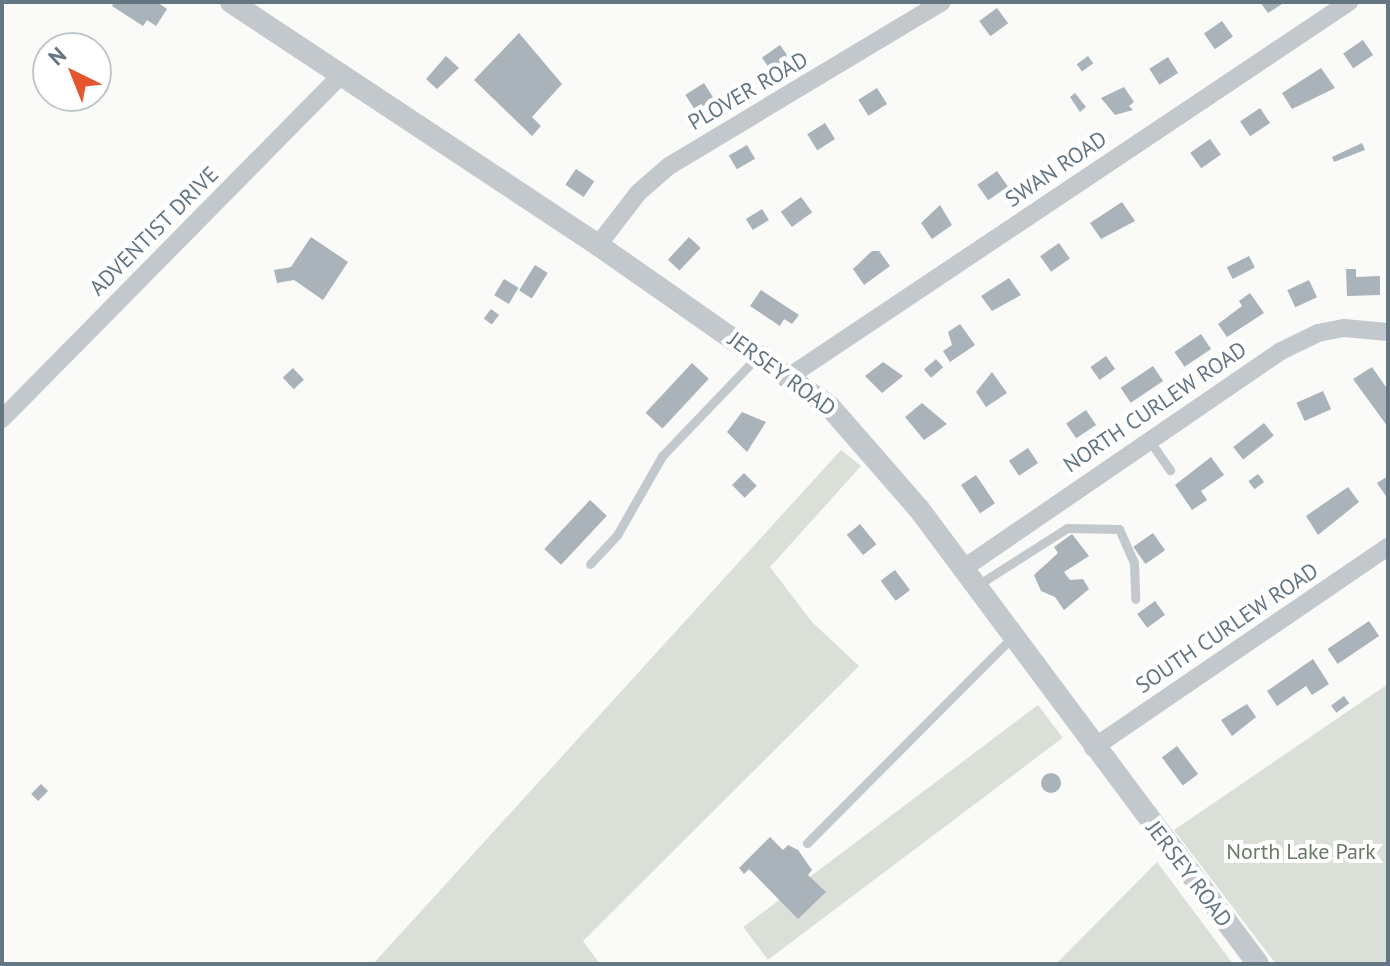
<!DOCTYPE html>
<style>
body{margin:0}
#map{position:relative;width:1390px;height:966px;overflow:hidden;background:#fafaf8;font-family:"PT Sans",sans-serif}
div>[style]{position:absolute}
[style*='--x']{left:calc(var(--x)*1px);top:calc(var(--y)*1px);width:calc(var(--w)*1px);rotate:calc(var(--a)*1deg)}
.green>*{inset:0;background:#dadfd7;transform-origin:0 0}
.building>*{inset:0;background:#aab3b9;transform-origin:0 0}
.round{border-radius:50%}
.service>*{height:9px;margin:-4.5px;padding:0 4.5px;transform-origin:4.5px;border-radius:4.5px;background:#c3c8cc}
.minor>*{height:18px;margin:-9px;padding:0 9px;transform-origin:9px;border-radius:9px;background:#c3c8cc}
.tertiary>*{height:22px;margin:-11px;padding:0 11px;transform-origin:11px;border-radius:11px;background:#c3c8cc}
span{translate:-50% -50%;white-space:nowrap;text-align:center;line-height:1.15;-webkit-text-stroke:8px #fff;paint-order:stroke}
.street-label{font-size:22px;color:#657683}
.park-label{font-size:22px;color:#687a64}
.frame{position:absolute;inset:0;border:4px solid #657683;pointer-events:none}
.north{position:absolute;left:32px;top:32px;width:80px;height:80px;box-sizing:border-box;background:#fff;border:2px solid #c1c8cd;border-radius:50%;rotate:317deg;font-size:22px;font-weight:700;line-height:32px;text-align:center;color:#657683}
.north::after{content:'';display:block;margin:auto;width:28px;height:36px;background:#e4572e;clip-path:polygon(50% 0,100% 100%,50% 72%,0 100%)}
</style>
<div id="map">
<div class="green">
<div style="clip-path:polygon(841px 450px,861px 466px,770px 567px,812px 622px,859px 666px,583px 941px,600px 964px,373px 964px)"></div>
<div style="clip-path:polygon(1388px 684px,1388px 964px,1276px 964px,1174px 830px)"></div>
<div style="left:1038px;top:705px;width:41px;height:369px;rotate:53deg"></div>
<div style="clip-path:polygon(1157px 862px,1233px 964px,1056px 964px)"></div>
</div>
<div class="building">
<div style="clip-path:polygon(114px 2px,157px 2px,167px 9px,156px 26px,147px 20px,143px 26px,112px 6px)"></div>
<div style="clip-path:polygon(1260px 2px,1285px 2px,1268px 13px)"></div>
<div style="left:997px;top:8px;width:19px;height:22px;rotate:54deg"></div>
<div style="left:1222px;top:21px;width:19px;height:22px;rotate:55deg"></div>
<div style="clip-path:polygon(519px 33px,562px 84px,532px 117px,541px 126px,532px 136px,474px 80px)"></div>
<div style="left:1363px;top:40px;width:18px;height:24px;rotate:56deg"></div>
<div style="left:780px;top:45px;width:19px;height:22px;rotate:55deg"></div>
<div style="clip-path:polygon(446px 56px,459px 68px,437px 89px,426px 79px)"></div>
<div style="left:1088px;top:56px;width:9px;height:14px;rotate:54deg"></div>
<div style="left:1168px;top:57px;width:19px;height:22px;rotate:58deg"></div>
<div style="clip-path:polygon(1321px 68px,1335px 88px,1292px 109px,1282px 93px)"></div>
<div style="left:704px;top:83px;width:19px;height:22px;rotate:58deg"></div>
<div style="clip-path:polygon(1124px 87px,1134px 102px,1129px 106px,1133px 110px,1115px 115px,1101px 98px)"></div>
<div style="left:877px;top:88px;width:19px;height:22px;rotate:58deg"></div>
<div style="clip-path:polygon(1075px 93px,1086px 107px,1080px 112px,1070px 97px)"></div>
<div style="left:1260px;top:108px;width:18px;height:24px;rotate:56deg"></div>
<div style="left:825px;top:123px;width:19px;height:21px;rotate:58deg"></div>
<div style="left:1210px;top:139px;width:19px;height:24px;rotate:55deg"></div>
<div style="clip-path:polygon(1362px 143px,1365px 150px,1334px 162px,1332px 157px)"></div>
<div style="left:747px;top:145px;width:16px;height:21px;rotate:60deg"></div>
<div style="left:576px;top:169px;width:22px;height:19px;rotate:34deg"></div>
<div style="left:997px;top:171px;width:19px;height:24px;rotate:55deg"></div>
<div style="left:801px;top:197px;width:19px;height:25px;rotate:54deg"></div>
<div style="clip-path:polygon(1122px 202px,1135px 221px,1101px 239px,1090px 223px)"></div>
<div style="clip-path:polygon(940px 205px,952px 225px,932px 239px,921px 223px)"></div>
<div style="left:762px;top:209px;width:13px;height:19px;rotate:58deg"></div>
<div style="clip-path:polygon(311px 237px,348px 262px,323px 300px,294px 280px,277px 283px,274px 270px,291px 267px)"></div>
<div style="left:689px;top:237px;width:16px;height:31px;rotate:43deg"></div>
<div style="left:1059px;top:243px;width:19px;height:23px;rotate:55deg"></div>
<div style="clip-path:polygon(872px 251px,879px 251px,890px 266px,864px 285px,853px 269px)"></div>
<div style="left:1249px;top:256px;width:13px;height:25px;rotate:63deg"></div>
<div style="left:535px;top:265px;width:15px;height:30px;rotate:32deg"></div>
<div style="clip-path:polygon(1346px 269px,1356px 269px,1356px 277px,1380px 276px,1380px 295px,1347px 296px)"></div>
<div style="clip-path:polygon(1009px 278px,1021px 295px,992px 311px,981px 296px)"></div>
<div style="left:504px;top:279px;width:17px;height:19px;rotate:31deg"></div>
<div style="left:1309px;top:280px;width:19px;height:24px;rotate:65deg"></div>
<div style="clip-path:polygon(761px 290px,799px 315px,792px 324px,784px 319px,780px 326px,750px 306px)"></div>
<div style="clip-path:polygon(1250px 293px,1264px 313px,1227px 337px,1218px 324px,1242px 306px,1239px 301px)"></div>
<div style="left:491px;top:309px;width:10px;height:12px;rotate:37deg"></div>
<div style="clip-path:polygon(960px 324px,975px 345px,950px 362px,943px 351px,952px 345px,948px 332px)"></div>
<div style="left:1201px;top:334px;width:18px;height:32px;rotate:56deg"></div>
<div style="left:1106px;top:356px;width:16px;height:19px;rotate:55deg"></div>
<div style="left:936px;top:359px;width:11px;height:16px;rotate:49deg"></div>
<div style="clip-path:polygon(883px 362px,903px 376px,882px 393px,865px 376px)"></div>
<div style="left:692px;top:363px;width:23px;height:68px;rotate:43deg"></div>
<div style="left:1153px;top:366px;width:18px;height:39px;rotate:56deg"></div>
<div style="clip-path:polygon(1372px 367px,1388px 390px,1388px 427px,1353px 379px)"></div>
<div style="left:293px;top:368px;width:16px;height:14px;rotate:47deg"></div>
<div style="clip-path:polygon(992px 372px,1007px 393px,986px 407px,976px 392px)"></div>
<div style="left:1323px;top:391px;width:20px;height:29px;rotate:66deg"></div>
<div style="clip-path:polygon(922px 403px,947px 424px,924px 440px,905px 417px)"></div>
<div style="left:1086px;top:410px;width:18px;height:24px;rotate:56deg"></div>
<div style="clip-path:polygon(742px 412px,766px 422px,747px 452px,727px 432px)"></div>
<div style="left:1264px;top:423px;width:16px;height:39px;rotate:52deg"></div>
<div style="left:1028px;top:448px;width:18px;height:23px;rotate:56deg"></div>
<div style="clip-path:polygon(1211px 457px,1224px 475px,1201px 491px,1207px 500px,1192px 510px,1175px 485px)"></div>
<div style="left:744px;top:473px;width:18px;height:17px;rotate:45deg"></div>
<div style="left:1258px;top:474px;width:10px;height:12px;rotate:53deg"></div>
<div style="left:976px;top:475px;width:34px;height:18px;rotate:56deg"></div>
<div style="clip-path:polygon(1388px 476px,1388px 499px,1377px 483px)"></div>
<div style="clip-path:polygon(1348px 487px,1359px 502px,1318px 535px,1306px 516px)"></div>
<div style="left:590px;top:500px;width:23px;height:67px;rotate:43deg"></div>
<div style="left:860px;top:524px;width:26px;height:17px;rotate:51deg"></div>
<div style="left:1153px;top:533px;width:21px;height:24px;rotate:55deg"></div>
<div style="clip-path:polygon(1072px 534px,1089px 556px,1064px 572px,1070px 580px,1083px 579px,1089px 589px,1064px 610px,1055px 597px,1041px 591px,1034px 575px,1058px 553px,1054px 547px)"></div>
<div style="left:895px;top:570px;width:25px;height:18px;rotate:53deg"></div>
<div style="left:1155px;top:601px;width:17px;height:22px;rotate:54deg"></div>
<div style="left:1369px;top:621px;width:18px;height:50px;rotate:56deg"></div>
<div style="clip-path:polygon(1313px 659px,1329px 684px,1312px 695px,1306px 686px,1277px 706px,1267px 691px)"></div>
<div style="left:1344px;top:696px;width:9px;height:16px;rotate:54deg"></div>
<div style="clip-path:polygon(1247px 704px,1256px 717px,1232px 736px,1221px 720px)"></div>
<div style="left:1177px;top:746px;width:35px;height:19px;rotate:53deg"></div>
<div class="round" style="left:1041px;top:773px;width:20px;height:20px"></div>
<div style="left:41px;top:784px;width:10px;height:14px;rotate:45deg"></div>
<div style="clip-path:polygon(770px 837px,783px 850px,788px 845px,798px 850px,812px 870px,808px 875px,826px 892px,798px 919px,749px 869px,744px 874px,739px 868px)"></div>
</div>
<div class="service">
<div style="--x:1149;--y:440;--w:37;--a:55"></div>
<div style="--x:590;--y:564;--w:40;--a:-47"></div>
<div style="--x:617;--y:535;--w:91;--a:-60.3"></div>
<div style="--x:662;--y:456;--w:136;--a:-46.2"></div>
<div style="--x:976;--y:586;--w:108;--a:-32.5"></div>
<div style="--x:1067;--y:528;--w:52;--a:1.1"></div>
<div style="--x:1119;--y:529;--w:36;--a:66"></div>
<div style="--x:1134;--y:562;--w:37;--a:88"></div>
<div style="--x:807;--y:843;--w:291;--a:-45.1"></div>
</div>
<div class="minor">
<div style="--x:598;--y:245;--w:66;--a:-52.4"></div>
<div style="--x:638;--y:193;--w:41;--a:-41.1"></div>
<div style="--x:669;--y:166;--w:318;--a:-31"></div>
<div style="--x:790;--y:376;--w:673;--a:-33.78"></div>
<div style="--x:2;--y:419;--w:482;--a:-45.4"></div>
<div style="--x:964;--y:568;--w:384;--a:-34.4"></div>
<div style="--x:1281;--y:351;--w:41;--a:-25.9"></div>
<div style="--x:1318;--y:333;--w:26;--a:-11"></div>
<div style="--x:1344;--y:328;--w:44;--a:5.2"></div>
<div style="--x:1093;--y:748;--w:357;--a:-34.3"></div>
</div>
<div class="tertiary">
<div style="--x:231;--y:2;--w:440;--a:33.5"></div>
<div style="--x:598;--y:245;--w:283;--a:34.9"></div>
<div style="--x:830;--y:407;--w:135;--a:48.9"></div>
<div style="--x:919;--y:509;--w:567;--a:53.31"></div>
</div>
<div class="street-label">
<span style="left:748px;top:91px;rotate:-30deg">PLOVER ROAD</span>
<span style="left:1056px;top:169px;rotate:-34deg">SWAN ROAD</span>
<span style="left:154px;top:231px;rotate:-45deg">ADVENTIST DRIVE</span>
<span style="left:782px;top:374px;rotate:36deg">JERSEY ROAD</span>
<span style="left:1155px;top:407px;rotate:-34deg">NORTH CURLEW ROAD</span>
<span style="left:1227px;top:628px;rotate:-34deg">SOUTH CURLEW ROAD</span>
<span style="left:1189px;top:874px;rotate:53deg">JERSEY ROAD</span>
</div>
<div class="park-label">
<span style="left:1301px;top:852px">North Lake Park</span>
</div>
<div class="frame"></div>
<div class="north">N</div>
</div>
